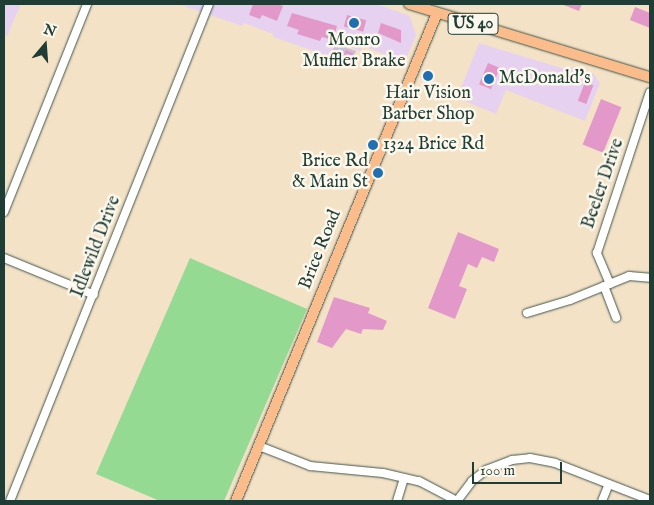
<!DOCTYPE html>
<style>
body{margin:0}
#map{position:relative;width:654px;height:505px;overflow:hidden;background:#f4e2c7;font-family:"IM FELL English",serif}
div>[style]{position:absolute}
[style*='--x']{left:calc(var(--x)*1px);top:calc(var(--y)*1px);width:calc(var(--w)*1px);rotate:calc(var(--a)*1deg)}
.built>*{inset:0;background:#e6d2f0}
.industrial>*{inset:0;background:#c8bfd8}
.green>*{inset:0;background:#95da93}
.building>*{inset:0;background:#e299ca;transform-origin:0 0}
.roads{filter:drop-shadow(0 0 1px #3f564a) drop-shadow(0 0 1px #3f564a)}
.minor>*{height:8px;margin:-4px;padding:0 4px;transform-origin:4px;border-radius:4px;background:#fff}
.major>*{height:10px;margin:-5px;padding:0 5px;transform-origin:5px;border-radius:5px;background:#f9bc8a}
.dots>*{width:14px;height:14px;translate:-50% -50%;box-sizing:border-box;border:2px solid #fbf7ec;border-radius:50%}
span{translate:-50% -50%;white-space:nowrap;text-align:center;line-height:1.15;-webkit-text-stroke:5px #fbf7ec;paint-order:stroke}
.shield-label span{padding:1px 4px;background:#fbf7ec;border:1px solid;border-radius:4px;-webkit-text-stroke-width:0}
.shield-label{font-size:16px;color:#1f3d34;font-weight:700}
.poi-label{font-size:18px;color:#1f3d34}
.left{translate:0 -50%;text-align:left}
.right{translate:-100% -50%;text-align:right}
.street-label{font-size:18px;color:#1f3d34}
.frame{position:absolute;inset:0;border:5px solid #1f3d34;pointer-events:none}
.north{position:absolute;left:20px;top:20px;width:50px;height:50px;-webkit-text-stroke:4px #fbf7ec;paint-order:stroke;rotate:18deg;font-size:14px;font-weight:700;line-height:20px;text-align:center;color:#1f3d34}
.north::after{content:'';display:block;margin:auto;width:18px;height:22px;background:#1f3d34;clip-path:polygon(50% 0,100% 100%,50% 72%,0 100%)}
.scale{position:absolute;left:472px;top:462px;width:90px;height:22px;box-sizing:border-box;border:2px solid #1f3d34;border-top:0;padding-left:6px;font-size:15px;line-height:18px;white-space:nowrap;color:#1f3d34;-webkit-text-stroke:4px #fbf7ec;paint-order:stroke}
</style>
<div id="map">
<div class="built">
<div style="clip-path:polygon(4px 4px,21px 4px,7px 36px,4px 35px)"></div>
<div style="clip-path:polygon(178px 4px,377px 4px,410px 16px,416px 36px,404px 62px,363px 46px,360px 51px,336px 42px,329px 56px,273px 37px,273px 34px,244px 23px,242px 26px)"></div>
<div style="clip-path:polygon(479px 43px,561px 68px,576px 67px,593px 73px,600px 83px,585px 121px,506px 90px,496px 114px,457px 98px)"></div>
</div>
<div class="industrial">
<div style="clip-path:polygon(335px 44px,356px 51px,350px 66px,330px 57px)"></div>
</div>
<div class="green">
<div style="clip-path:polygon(190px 258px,307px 309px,224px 501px,160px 501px,96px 474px)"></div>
</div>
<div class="building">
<div style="clip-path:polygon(253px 4px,278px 4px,283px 6px,277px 21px,262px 15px,260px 19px,249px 15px)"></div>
<div style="clip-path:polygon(561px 4px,582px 4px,579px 11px)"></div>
<div style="clip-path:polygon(635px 7px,650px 13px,650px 28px,630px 20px)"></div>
<div style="clip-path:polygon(292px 13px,337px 26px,333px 40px,322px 37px,320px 41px,297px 34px,299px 30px,287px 26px)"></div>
<div style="left:347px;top:15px;width:20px;height:12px;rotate:15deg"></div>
<div style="clip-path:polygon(381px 23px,401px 30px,401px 43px,378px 33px)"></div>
<div style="clip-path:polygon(346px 50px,354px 54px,351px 60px,343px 57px)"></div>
<div style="left:488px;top:63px;width:13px;height:23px;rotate:23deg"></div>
<div style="left:585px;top:82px;width:9px;height:20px;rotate:21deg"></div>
<div style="left:601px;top:99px;width:22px;height:49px;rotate:22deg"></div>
<div style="clip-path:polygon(458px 232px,499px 249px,494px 262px,482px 257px,477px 268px,468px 264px,459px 286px,467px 289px,455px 319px,428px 308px)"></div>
<div style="clip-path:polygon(334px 297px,370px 308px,368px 313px,387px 321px,383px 330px,363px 329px,361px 334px,346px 329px,332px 348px,317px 342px)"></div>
</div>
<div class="roads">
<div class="minor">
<div style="--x:4;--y:212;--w:224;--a:-68.2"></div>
<div style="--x:4;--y:258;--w:97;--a:22.3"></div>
<div style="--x:610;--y:284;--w:34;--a:-113"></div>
<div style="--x:597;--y:253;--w:169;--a:-71.8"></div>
<div style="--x:604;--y:286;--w:34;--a:69"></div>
<div style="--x:527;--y:313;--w:45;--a:-16.8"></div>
<div style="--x:570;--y:300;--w:64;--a:-22.1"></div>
<div style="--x:629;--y:276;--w:21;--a:5"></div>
<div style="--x:259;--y:446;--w:55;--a:21.4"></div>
<div style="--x:310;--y:466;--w:73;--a:5.5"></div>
<div style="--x:383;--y:473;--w:37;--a:13"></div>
<div style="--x:419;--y:481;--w:43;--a:27.8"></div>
<div style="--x:10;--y:501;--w:535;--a:-68.18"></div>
<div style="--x:397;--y:501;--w:24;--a:-73"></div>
<div style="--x:457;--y:501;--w:25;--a:-53"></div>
<div style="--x:472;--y:481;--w:18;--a:-38"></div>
<div style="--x:486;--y:470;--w:28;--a:-21"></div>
<div style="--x:512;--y:460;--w:18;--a:-6"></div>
<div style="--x:530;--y:458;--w:25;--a:11"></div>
<div style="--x:555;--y:463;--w:102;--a:21.3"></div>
<div style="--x:602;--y:501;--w:18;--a:-68"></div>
</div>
<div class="major">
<div style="--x:409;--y:4;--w:252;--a:16.9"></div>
<div style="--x:236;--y:501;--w:528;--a:-67.61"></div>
</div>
</div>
<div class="dots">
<div style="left:354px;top:23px;background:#1f6fb2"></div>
<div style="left:428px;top:76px;background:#1f6fb2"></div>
<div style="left:489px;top:79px;background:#1f6fb2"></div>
<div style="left:373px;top:145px;background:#1f6fb2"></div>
<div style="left:378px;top:173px;background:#1f6fb2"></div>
</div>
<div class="shield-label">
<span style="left:473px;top:24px">US 40</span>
</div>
<div class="poi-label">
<span style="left:354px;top:52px">Monro<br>Muffler Brake</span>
<span class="left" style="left:499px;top:79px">McDonald's</span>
<span style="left:428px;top:105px">Hair Vision<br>Barber Shop</span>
<span class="left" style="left:383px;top:145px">1324 Brice Rd</span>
<span class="right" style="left:368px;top:173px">Brice Rd<br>&amp; Main St</span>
</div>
<div class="street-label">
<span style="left:604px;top:184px;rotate:-71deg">Beeler Drive</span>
<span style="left:97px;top:247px;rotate:-69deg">Idlewild Drive</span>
<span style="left:321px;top:250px;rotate:-68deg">Brice Road</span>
</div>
<div class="frame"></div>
<div class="north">N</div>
<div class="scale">100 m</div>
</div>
